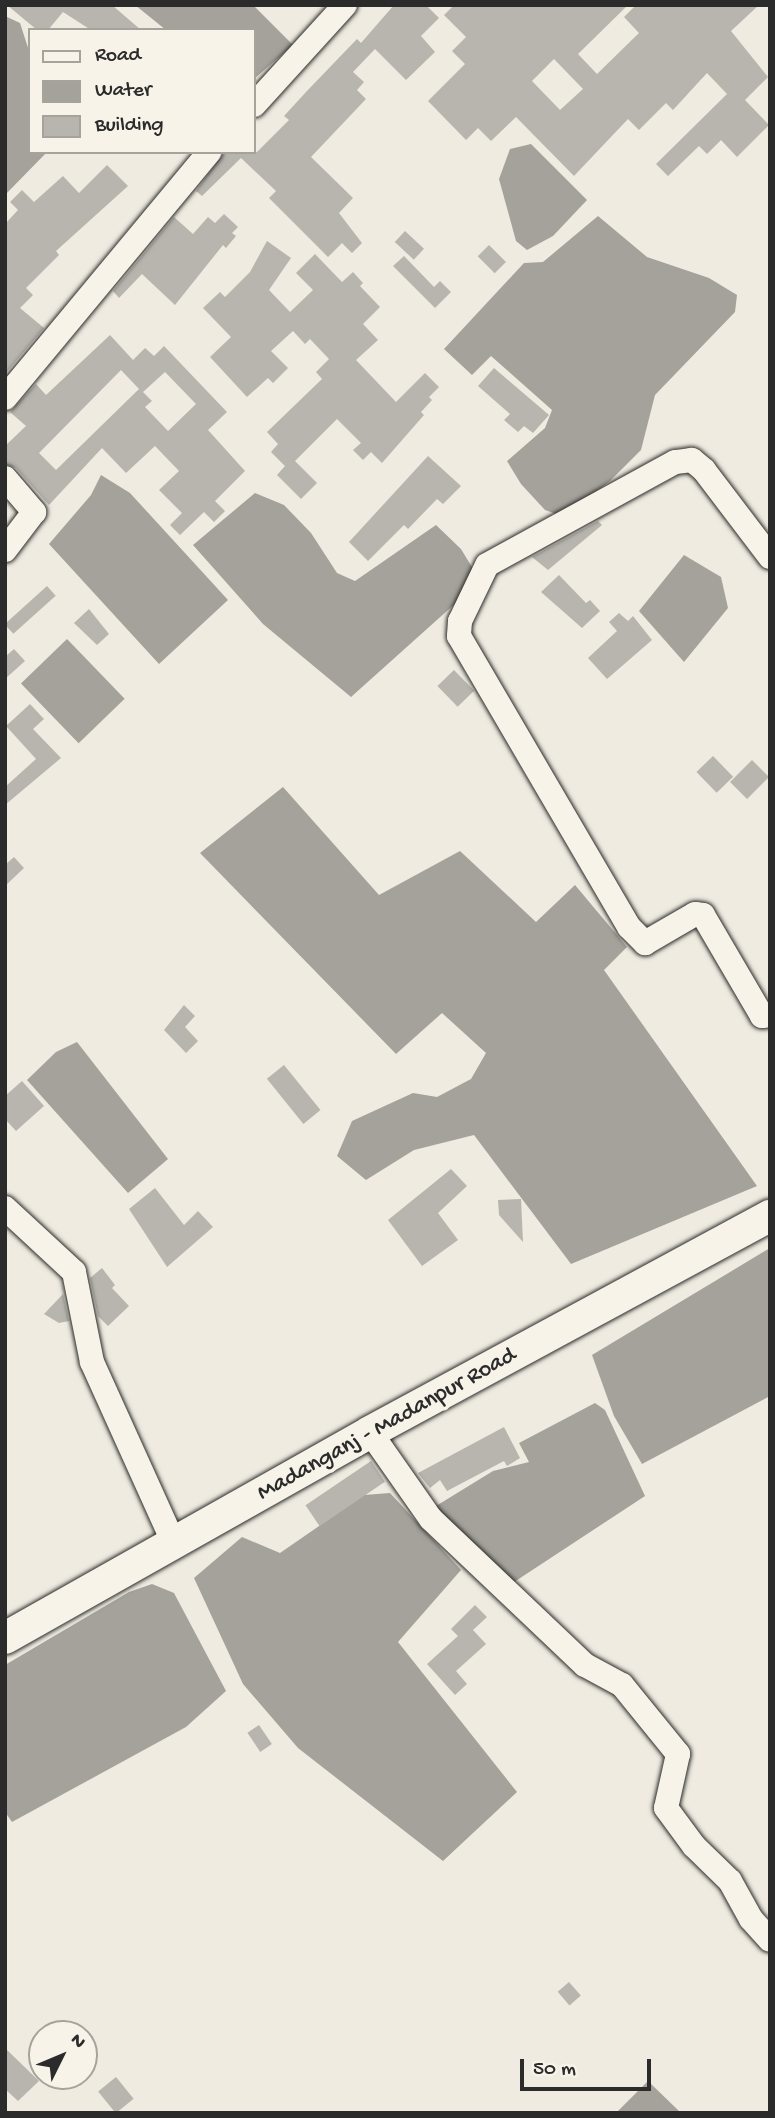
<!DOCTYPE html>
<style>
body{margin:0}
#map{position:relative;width:775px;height:2118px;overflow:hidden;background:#efebe0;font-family:"Gochi Hand",sans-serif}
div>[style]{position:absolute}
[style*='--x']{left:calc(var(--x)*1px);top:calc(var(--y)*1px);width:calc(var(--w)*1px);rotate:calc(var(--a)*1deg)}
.water>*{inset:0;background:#a4a29a;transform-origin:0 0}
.building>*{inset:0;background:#b8b5ae;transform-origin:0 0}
.roads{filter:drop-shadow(0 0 2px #2b2b2b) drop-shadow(0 0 2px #2b2b2b)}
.minor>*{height:24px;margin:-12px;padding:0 12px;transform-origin:12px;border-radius:12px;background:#f7f3e8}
.major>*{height:32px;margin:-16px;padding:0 16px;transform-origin:16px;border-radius:16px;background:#f7f3e8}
span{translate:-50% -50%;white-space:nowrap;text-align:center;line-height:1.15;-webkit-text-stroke:7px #f7f3e8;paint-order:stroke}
.street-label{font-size:24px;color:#2b2b2b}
.frame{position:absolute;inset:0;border:7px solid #2b2b2b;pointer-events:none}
.legend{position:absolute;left:28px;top:28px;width:228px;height:126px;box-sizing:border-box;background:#f7f3e8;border:2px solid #a5a39c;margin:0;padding:9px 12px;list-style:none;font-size:21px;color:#2b2b2b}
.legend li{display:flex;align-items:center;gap:14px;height:35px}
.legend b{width:35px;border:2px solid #a5a39c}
.north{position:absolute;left:28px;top:2020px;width:70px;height:70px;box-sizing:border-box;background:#f7f3e8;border:2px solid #a5a39c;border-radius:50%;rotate:47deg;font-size:19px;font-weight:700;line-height:28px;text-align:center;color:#2b2b2b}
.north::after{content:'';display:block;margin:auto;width:24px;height:32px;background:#2b2b2b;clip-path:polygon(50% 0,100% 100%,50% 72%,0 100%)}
.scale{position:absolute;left:520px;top:2059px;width:131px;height:32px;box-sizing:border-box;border:4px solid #2b2b2b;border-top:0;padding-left:9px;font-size:21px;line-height:24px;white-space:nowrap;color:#2b2b2b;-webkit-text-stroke:5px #f7f3e8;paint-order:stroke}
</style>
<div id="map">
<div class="water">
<div style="clip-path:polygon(135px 5px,253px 5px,293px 45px,254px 79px,254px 30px,166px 30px)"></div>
<div style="clip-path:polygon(5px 16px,20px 23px,30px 54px,30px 152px,47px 152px,5px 195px)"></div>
<div style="clip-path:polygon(531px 144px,587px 200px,553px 236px,527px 250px,516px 241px,499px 179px,510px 149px)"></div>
<div style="clip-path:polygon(598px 216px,647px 257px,709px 278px,737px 295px,735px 312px,655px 395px,641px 450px,610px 481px,562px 516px,545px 510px,521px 484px,507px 461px,545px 428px,552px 410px,491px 356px,472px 375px,444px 349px,524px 263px,543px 262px)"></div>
<div style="clip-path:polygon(101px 475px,130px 493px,228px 600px,159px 664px,49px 544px,91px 495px)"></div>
<div style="clip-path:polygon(255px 493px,284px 505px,311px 533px,337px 573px,355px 581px,436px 525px,461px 549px,478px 577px,467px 593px,351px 697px,263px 624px,193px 545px)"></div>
<div style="clip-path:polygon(684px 555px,721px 577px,728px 608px,684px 662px,639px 611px)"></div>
<div style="left:67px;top:639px;width:83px;height:64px;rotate:46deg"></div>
<div style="clip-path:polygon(283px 787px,379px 895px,460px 851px,536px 922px,575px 885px,627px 947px,604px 970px,757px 1186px,571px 1264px,474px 1135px,414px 1150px,366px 1180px,337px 1156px,352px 1121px,413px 1093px,437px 1097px,471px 1079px,486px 1053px,442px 1013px,396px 1054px,200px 853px)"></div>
<div style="clip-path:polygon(77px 1042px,168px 1159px,128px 1193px,27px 1080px,56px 1052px)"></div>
<div style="clip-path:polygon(770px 1248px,770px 1396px,642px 1464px,614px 1416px,592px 1355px)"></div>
<div style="clip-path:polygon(595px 1403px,605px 1410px,645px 1496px,508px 1586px,436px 1506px,493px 1471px,529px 1462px,519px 1443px)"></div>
<div style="clip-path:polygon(390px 1493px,461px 1570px,398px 1642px,517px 1792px,443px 1861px,298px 1748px,243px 1684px,194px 1578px,242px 1537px,280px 1553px,364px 1495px)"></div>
<div style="clip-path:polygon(152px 1584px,174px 1593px,226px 1691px,186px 1727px,12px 1822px,5px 1812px,5px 1665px,129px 1592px)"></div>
<div style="clip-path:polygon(648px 2081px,681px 2113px,616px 2113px)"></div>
</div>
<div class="building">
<div style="clip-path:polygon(7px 5px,112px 5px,141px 30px,91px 30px,63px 12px,48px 30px,37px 30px)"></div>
<div style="clip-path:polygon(394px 5px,426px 5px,439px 18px,421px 36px,435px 52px,406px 80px,375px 49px,353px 72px,364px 82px,357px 90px,366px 99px,311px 157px,353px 198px,339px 213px,362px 243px,352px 253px,342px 243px,328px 257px,269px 198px,276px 191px,241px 158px,202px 196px,196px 191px,224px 152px,257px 152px,289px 120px,284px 116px,306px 92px,357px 39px,361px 43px)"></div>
<div style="clip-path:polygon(evenodd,454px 5px,628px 5px,578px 54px,597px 74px,639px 33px,624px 17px,636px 5px,759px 5px,731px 31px,768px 77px,745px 100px,769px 125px,737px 157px,721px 140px,707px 154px,699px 146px,668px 176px,656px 164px,727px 94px,707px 73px,673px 110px,666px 103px,639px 130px,628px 119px,574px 176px,516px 117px,491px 141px,478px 128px,466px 140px,428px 101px,465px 64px,452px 51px,466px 37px,444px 15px,454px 5px,554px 59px,583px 89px,560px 110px,532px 81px,554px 59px)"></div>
<div style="clip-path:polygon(107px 165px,128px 186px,56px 251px,59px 255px,26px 288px,33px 295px,20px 308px,44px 328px,5px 374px,5px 224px,18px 210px,10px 202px,22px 190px,34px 202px,63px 176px,79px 193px)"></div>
<div style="clip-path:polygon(224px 214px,238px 227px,232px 233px,236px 236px,226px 248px,223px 245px,175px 305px,142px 274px,119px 298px,113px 291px,174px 217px,193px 234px,208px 217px,215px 223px)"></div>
<div style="left:405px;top:231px;width:26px;height:15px;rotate:43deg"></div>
<div style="clip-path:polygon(267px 241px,291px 258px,269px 290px,290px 312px,313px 290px,296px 273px,315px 254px,342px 282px,353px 272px,363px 283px,360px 286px,380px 307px,363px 324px,378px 340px,356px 360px,396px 402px,425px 373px,439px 387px,429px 397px,432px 400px,421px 412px,424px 415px,382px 463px,371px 452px,363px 460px,353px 450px,361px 443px,337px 419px,295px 461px,317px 483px,301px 499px,277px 475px,285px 466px,271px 452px,278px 444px,267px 432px,322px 379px,316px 372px,329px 359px,310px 339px,305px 344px,293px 331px,271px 351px,288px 368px,273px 383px,268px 378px,247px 397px,210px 357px,231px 337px,203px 308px,220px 292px,225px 297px,250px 272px)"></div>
<div style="left:489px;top:245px;width:24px;height:16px;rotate:45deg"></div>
<div style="clip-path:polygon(404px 256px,434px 287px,440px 281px,451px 292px,435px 308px,393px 266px)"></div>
<div style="clip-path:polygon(evenodd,110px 335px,133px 360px,145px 348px,154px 356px,164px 346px,227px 412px,208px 430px,245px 471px,215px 501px,225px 511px,214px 522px,204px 512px,180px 535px,170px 525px,182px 513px,159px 490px,179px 471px,155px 446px,126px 473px,102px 448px,49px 505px,16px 468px,5px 464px,5px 446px,26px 426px,10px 412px,36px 384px,46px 395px,110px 335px,121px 370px,139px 389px,56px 470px,39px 453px,121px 370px,110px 335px,165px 372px,196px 404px,168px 431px,145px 407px,152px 401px,143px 392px,165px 372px)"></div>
<div style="clip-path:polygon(494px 368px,549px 415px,533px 433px,524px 426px,518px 432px,504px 420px,510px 414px,478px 386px)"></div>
<div style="clip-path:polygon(428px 456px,461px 486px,443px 504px,437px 499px,408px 529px,404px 525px,368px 561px,349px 542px)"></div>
<div style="clip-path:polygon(598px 521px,602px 525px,548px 570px,532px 557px)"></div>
<div style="clip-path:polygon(559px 575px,586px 603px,590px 600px,600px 611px,582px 628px,541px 592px)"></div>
<div style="left:47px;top:586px;width:13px;height:57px;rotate:48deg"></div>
<div style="clip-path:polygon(89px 609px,109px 634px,97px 645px,74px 623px)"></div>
<div style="clip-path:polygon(619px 613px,628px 621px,633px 616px,652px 640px,607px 679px,588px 658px,617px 631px,609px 622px)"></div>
<div style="clip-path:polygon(14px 649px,25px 661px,5px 679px,5px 657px)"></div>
<div style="left:454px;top:670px;width:29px;height:23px;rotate:46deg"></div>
<div style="clip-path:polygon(30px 704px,44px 719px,33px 729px,61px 758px,5px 805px,5px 787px,36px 759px,6px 726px)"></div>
<div style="left:713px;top:756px;width:29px;height:23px;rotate:46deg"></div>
<div style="left:752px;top:760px;width:24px;height:31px;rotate:45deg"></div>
<div style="clip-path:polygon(14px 857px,24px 868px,5px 886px,5px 865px)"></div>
<div style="clip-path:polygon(184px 1005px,195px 1016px,185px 1027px,198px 1041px,186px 1053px,164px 1030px)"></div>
<div style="left:284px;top:1065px;width:58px;height:22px;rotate:51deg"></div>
<div style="clip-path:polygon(22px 1081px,44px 1106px,16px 1131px,5px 1119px,5px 1096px)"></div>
<div style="clip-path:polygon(451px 1169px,467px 1186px,438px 1213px,458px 1240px,422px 1266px,388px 1220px)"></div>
<div style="clip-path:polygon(155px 1188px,184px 1225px,198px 1211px,213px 1227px,167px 1267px,129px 1209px)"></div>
<div style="clip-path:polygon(521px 1199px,523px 1242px,499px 1215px,498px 1200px)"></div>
<div style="clip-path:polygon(102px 1268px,115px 1285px,112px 1288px,129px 1306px,108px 1326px,98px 1316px,90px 1278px)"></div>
<div style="clip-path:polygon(63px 1294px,69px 1321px,59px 1323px,44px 1314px)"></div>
<div style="clip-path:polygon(504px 1427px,520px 1458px,507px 1466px,504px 1461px,447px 1491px,440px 1480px,430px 1488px,418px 1473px)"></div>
<div style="left:371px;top:1461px;width:25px;height:79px;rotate:56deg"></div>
<div style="clip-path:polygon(475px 1605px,487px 1617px,473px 1630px,486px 1644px,456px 1671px,467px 1684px,455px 1695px,427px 1664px,458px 1636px,451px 1629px)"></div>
<div style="left:259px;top:1725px;width:23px;height:14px;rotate:56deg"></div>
<div style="left:569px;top:1982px;width:18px;height:15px;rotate:49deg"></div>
<div style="clip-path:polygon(5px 2048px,39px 2081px,18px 2101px,5px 2089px)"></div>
<div style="left:116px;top:2077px;width:28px;height:23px;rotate:51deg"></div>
</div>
<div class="roads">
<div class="minor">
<div style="--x:254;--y:105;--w:135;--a:-47.7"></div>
<div style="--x:5;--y:398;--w:320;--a:-50.3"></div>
<div style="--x:5;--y:478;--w:45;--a:49.5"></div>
<div style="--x:34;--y:512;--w:48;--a:127.3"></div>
<div style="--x:770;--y:557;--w:109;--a:-127.2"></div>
<div style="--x:704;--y:470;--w:16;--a:-140"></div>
<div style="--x:692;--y:460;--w:17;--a:173"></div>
<div style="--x:675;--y:462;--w:214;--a:151.3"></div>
<div style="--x:487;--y:565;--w:62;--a:115.7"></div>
<div style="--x:460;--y:621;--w:15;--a:94"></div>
<div style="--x:459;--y:636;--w:337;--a:59.7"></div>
<div style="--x:629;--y:927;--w:23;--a:45"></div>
<div style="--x:645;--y:943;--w:58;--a:-30.1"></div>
<div style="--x:695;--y:914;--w:8;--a:7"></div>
<div style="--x:703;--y:915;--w:117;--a:59.7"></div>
<div style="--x:762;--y:1016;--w:8;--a:-7"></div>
<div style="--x:5;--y:1208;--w:94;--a:42.8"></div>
<div style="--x:74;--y:1272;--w:92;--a:78.7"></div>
<div style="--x:92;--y:1362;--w:200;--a:65.7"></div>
<div style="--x:370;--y:1432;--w:106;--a:55"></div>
<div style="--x:431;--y:1519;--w:212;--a:43.5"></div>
<div style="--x:585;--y:1665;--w:42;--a:28.4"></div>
<div style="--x:622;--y:1685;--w:89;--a:50.9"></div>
<div style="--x:678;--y:1754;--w:55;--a:102.5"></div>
<div style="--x:666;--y:1808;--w:47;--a:53.6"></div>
<div style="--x:694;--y:1846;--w:50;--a:44.2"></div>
<div style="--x:730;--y:1881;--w:43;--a:61.1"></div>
<div style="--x:751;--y:1919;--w:28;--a:48"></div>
</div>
<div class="major">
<div style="--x:5;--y:1638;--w:419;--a:-29.4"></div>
<div style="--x:370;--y:1432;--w:455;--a:-28.4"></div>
</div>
</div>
<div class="street-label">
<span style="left:387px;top:1425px;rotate:-29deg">Madanganj - Madanpur Road</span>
</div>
<div class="frame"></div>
<ul class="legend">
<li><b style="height:9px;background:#f7f3e8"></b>Road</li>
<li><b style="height:19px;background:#a4a29a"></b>Water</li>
<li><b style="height:19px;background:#b8b5ae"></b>Building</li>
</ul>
<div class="north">N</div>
<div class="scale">50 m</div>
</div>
